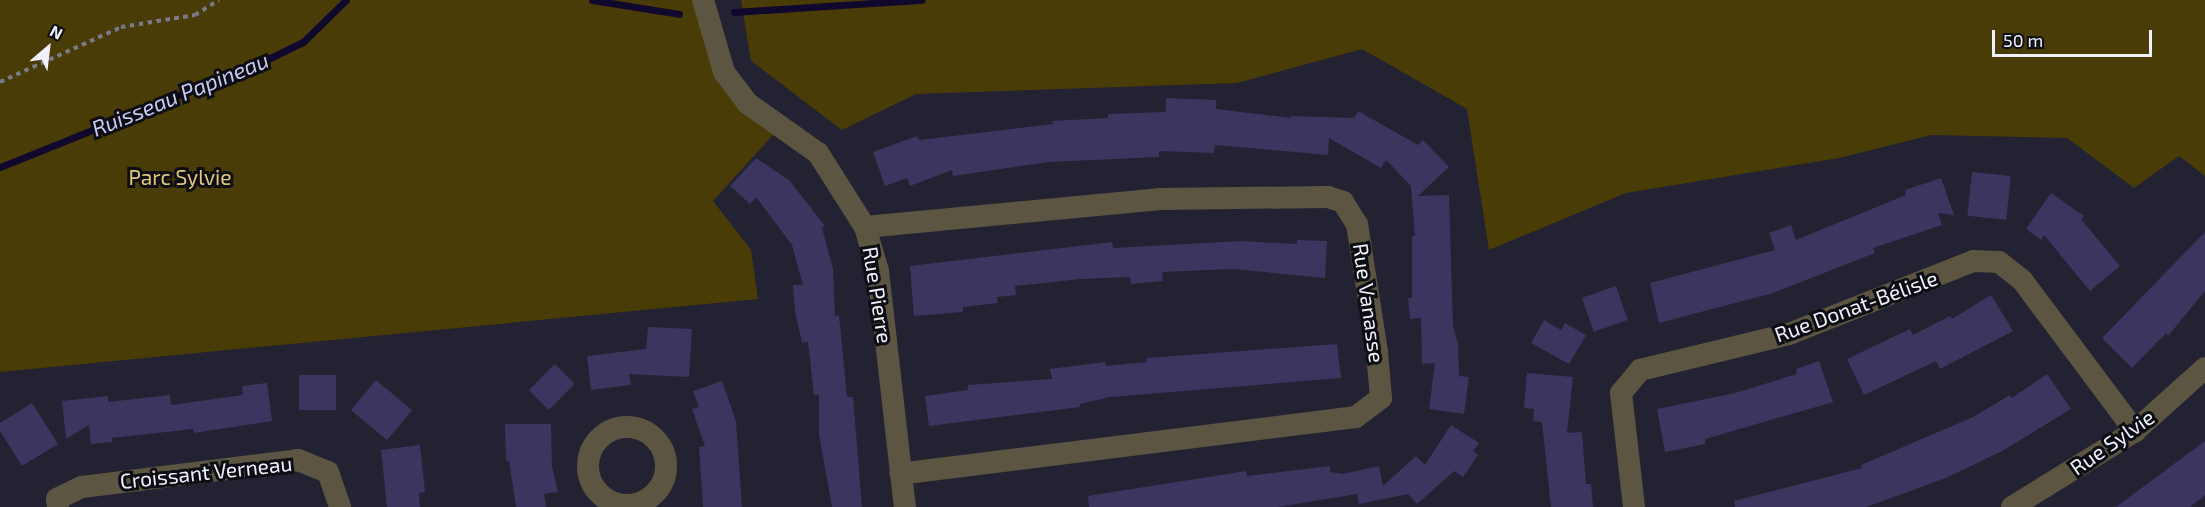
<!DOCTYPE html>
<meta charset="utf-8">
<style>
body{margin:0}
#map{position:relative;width:2205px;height:507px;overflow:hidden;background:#232232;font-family:"Exo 2",sans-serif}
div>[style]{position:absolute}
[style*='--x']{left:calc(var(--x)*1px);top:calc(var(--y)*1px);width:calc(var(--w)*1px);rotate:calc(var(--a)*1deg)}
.green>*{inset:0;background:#4a3c06}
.stream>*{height:7px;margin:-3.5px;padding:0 3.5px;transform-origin:3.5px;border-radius:3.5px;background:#10082d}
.building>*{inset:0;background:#3a365f;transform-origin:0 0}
.path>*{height:4px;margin-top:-2px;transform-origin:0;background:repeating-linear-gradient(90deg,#797987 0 4.5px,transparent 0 9px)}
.minor>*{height:22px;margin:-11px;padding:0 11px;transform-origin:11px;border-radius:11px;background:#5b5541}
.minor>.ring{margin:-11px;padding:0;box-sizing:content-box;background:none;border:22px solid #5b5541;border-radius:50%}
span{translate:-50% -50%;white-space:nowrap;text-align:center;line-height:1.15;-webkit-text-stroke:6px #0d0d14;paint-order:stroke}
.park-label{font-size:21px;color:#e1c87b}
.street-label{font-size:21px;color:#f1f1fc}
.water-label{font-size:22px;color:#cac8f4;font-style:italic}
.north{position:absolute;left:18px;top:18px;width:60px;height:60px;-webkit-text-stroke:4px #0d0d14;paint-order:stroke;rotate:28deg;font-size:16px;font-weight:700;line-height:24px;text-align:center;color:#f1f1fc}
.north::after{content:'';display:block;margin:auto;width:21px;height:27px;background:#f1f1fc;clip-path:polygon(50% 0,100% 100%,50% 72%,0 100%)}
.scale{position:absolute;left:1992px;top:30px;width:160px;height:27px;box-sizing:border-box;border:3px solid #f1f1fc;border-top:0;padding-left:8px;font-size:18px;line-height:21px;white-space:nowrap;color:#f1f1fc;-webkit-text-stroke:4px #0d0d14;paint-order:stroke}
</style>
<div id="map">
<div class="green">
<div style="clip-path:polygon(0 0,703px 0,724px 72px,780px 127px,713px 201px,751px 250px,758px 299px,0 372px)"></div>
<div style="clip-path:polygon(741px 0,2205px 0,2205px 176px,2179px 156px,2134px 188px,2067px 138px,1931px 135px,1839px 158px,1626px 193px,1489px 250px,1467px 109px,1362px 49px,1237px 83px,916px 94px,842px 130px,751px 61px)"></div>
</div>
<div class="stream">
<div style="--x:592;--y:0;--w:88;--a:9.1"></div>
<div style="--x:734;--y:12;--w:188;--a:-3.7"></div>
<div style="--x:0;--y:167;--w:289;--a:-21.9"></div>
<div style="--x:268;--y:59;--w:39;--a:-26"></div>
<div style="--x:303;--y:42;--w:60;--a:-44.3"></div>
</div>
<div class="building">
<div style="clip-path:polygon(1166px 98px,1216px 100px,1216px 109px,1292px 118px,1290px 116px,1354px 118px,1358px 111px,1418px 145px,1423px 140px,1449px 167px,1418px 196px,1449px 195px,1453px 326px,1458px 344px,1459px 376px,1469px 377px,1464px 414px,1429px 409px,1435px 363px,1422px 364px,1421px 318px,1410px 319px,1408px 298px,1412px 298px,1412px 236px,1415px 236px,1411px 186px,1386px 160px,1381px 168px,1329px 138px,1328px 155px,1215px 145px,1214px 153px,1159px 151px,1159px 157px,1049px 162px,953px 176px,952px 170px,910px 186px,907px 178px,885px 186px,873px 152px,917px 136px,919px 140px,1053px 124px,1052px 121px,1108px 118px,1108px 114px,1166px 112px)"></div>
<div style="clip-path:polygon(756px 158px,789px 180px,825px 226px,822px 228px,833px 269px,835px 316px,839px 315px,847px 397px,853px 397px,862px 507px,832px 507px,819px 434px,819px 395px,814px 395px,808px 342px,802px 343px,795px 311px,793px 285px,803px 285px,792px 245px,756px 197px,750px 204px,730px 186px)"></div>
<div style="left:1972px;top:172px;width:39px;height:44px;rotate:6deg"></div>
<div style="clip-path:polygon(1941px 178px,1954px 215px,1938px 213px,1942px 225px,1873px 248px,1875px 253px,1773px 293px,1659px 323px,1650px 283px,1775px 250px,1769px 233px,1791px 225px,1796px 240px,1906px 195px,1905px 190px)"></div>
<div style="clip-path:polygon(2051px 193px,2084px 216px,2081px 219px,2120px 266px,2090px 291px,2044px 235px,2041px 240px,2026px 229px)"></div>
<div style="clip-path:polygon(2205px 232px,2205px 291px,2168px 336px,2166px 333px,2132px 368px,2102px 338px)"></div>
<div style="clip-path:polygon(1297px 240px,1327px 241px,1325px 278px,1232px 269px,1162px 272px,1163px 281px,1131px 284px,1130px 277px,1080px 279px,1015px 286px,1016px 295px,997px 297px,998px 303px,963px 307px,963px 312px,914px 316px,910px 266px,1112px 242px,1113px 248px,1241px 241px,1297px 244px)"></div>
<div style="left:1616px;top:286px;width:36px;height:36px;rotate:71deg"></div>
<div style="clip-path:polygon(1991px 295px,2013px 331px,1940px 369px,1936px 361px,1864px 395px,1847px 359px,1910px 329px,1913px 335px,1950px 316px,1952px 319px)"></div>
<div style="clip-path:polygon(1544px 320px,1561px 330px,1565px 323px,1586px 335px,1569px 364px,1531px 343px)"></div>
<div style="clip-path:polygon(648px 327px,692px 329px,689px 377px,629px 374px,631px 385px,591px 390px,587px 356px,646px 349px)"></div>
<div style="clip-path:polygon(1337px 344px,1341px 378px,1110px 397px,1080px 404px,1080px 407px,929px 426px,925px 396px,968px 390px,968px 385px,1052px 379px,1050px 369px,1105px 362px,1106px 366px,1147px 362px,1147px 358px)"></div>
<div style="clip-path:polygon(1819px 361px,1833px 402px,1705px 439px,1705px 444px,1665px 452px,1657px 409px,1735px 393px,1797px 374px,1796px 369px)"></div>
<div style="left:555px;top:364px;width:28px;height:37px;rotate:45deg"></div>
<div style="clip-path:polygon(1527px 373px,1573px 377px,1567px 433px,1582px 432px,1586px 484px,1591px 484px,1593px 507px,1551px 507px,1542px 422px,1533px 421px,1534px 409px,1524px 408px)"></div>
<div style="clip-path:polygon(2047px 374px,2071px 409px,2004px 450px,1946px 478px,1866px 507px,1735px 507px,1734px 501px,1862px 468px,1861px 465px,1973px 417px,2010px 395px,2012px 398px)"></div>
<div style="left:299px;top:375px;width:37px;height:35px"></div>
<div style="left:376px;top:380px;width:47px;height:39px;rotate:40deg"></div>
<div style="clip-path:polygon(722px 381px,736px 421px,742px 507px,703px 507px,699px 447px,705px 446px,692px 409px,699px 407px,693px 391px)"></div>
<div style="clip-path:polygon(267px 383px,272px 421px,194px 433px,193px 429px,112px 438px,112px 442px,91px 444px,89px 425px,66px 439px,62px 401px,108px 396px,108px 402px,170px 395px,171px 405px,243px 395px,242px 386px)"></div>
<div style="clip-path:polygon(32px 403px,58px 444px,22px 466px,0 431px,0 423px)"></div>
<div style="clip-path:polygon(505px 424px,551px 424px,552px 466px,558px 492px,544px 494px,546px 507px,516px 507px,509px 461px,506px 461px)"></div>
<div style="clip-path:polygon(1451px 425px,1479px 443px,1473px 451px,1478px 455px,1463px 477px,1454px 471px,1417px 504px,1408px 494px,1359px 504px,1357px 494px,1278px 507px,1089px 507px,1088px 496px,1246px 471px,1247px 476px,1330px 466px,1330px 472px,1343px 474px,1379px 466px,1383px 486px,1416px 456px,1425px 465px)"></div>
<div style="clip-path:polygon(2205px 441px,2205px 495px,2190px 507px,2116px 507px)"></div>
<div style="clip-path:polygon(420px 445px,425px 492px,419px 493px,420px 507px,387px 507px,381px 450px)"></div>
</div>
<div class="path">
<div style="--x:0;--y:82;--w:133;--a:-24.4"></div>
<div style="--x:121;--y:27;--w:75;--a:-9.2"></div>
<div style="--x:195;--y:15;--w:28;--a:-32"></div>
</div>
<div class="minor">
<div style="--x:703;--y:0;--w:75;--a:73.7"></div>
<div style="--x:724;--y:72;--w:39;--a:53"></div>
<div style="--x:747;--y:103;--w:87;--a:35.2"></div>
<div style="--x:818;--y:153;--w:88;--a:57.6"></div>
<div style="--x:865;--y:227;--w:46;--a:73.5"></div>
<div style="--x:878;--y:271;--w:238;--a:83.5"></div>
<div style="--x:865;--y:227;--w:295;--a:-5.4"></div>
<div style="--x:1159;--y:199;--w:169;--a:-0.7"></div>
<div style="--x:1328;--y:197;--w:16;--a:18"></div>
<div style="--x:1343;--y:202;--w:26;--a:58"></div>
<div style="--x:1357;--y:224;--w:130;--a:81.1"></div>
<div style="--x:1377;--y:352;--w:46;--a:85"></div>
<div style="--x:1381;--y:398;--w:31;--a:143"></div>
<div style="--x:1356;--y:417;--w:459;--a:172.9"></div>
<div class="ring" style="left:588px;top:427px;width:56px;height:56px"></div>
<div style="--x:58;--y:507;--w:8;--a:-97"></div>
<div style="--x:57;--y:499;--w:28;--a:-26"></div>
<div style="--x:82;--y:487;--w:218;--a:-7.1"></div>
<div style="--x:298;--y:460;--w:32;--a:22"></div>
<div style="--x:328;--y:472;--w:37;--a:71"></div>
<div style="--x:1634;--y:507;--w:115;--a:-96.5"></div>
<div style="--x:1621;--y:393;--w:30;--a:-50"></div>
<div style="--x:1640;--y:370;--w:153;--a:-13.6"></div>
<div style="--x:1789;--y:334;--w:198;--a:-21.6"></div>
<div style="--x:1973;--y:261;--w:26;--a:2"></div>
<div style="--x:1999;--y:262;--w:29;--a:38"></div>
<div style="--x:2022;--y:280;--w:189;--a:53.2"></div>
<div style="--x:2012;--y:507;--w:145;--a:-31.7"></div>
<div style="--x:2135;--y:431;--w:94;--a:-42"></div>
</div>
<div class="park-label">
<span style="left:180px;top:177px">Parc Sylvie</span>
</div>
<div class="street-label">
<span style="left:878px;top:295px;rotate:81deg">Rue Pierre</span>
<span style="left:1369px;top:303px;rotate:82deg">Rue Vanasse</span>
<span style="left:1856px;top:306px;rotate:-20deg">Rue Donat-Bélisle</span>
<span style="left:2112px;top:442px;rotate:-35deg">Rue Sylvie</span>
<span style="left:206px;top:472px;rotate:-6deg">Croissant Verneau</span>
</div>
<div class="water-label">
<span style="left:180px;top:94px;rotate:-22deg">Ruisseau Papineau</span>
</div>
<div class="north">N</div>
<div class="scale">50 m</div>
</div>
